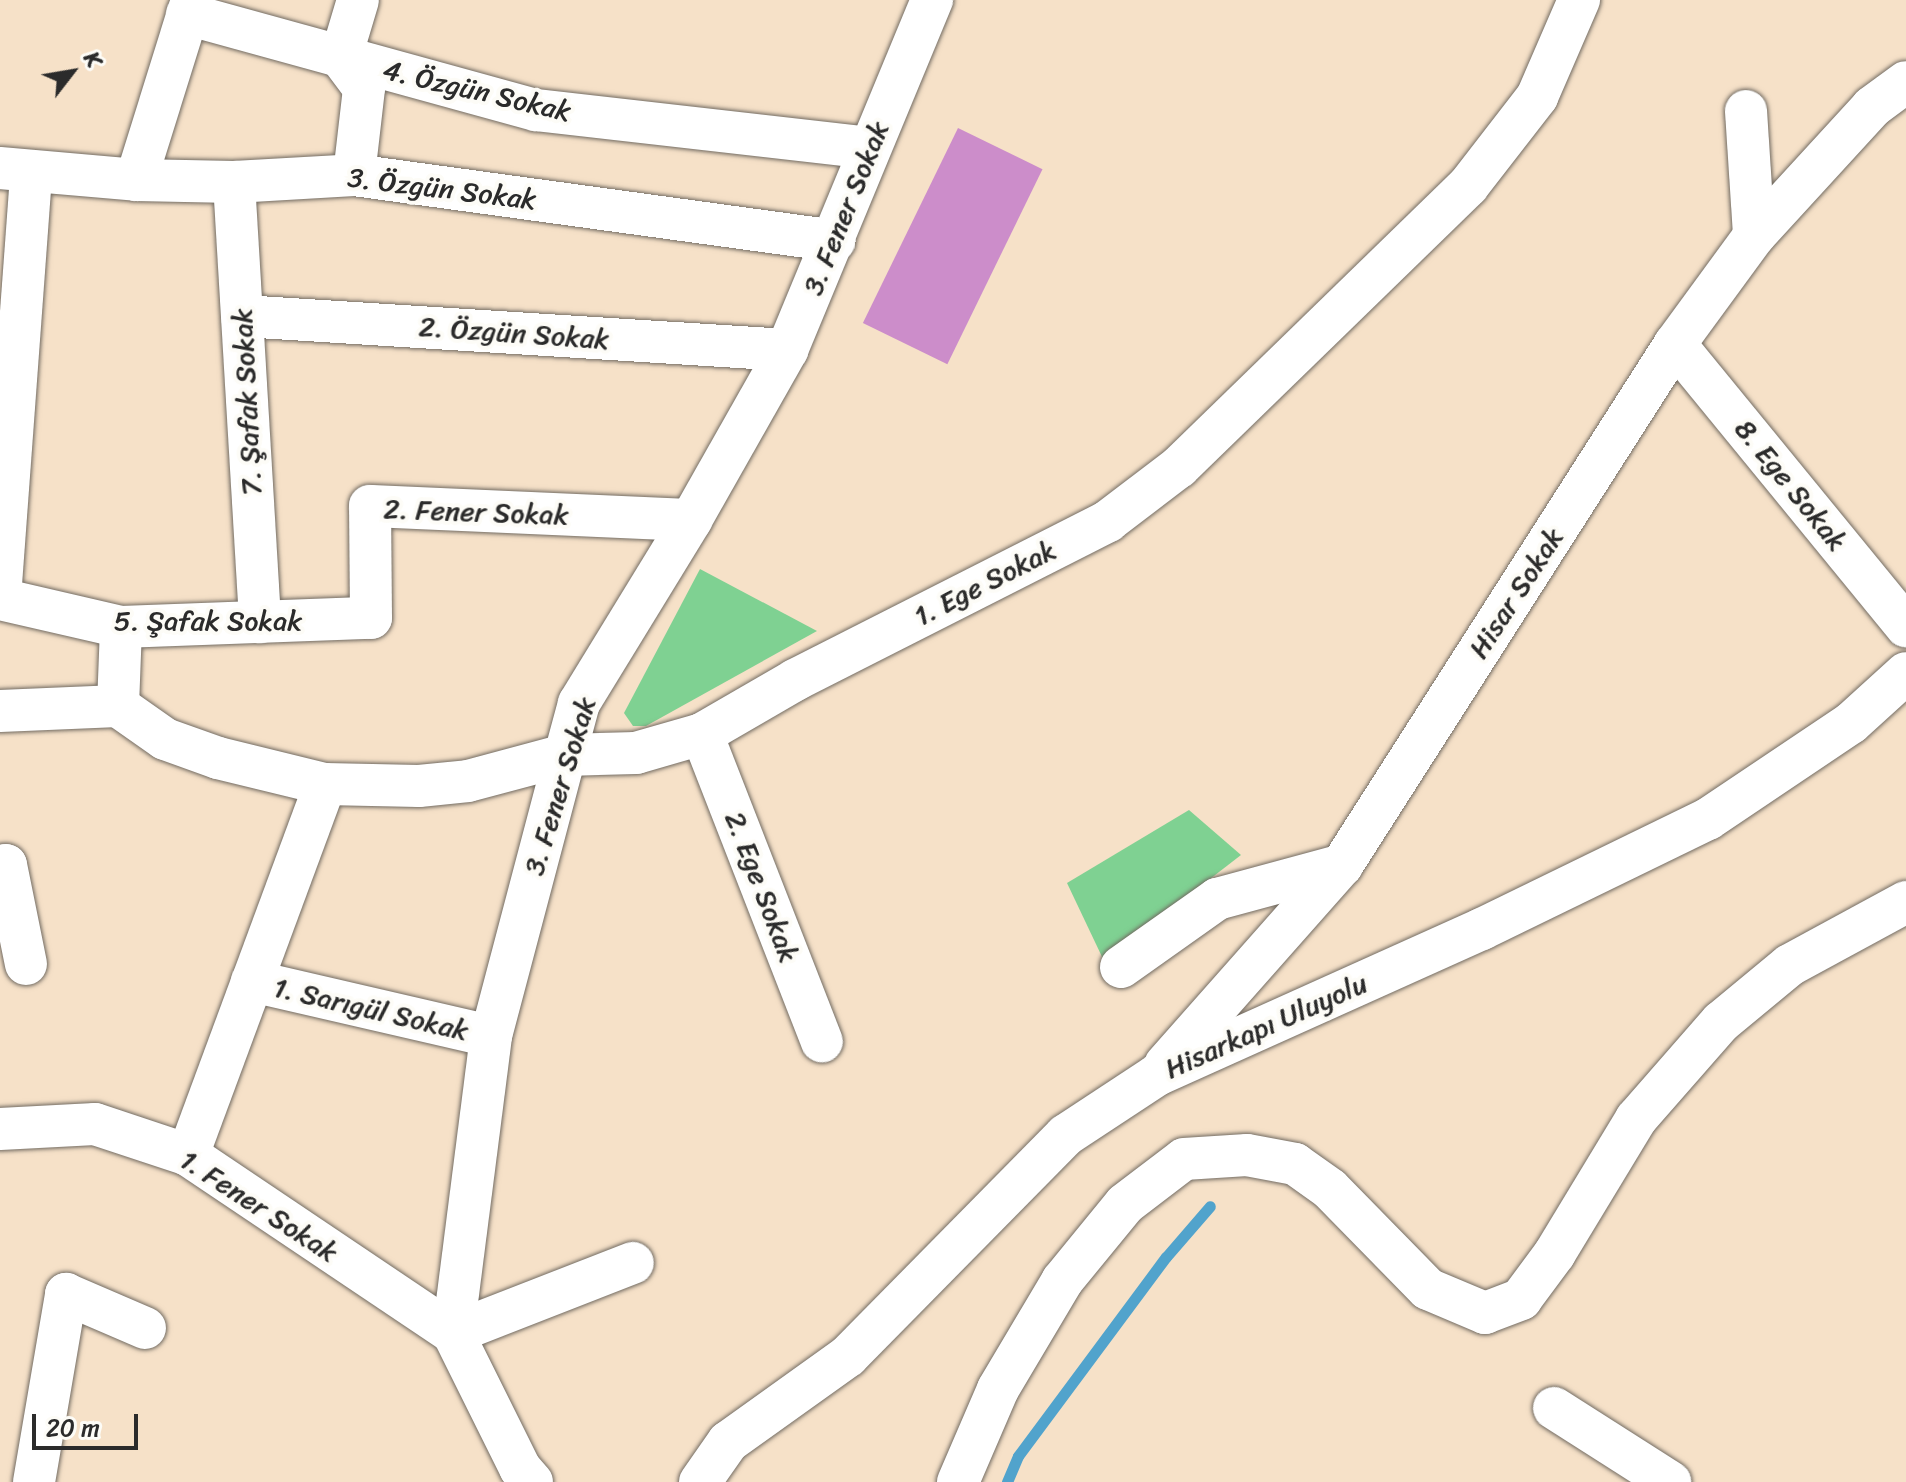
<!DOCTYPE html>
<meta charset="utf-8">
<style>
body{margin:0}
#map{position:relative;width:1906px;height:1482px;overflow:hidden;background:#f6e1c8;font-family:Sriracha,sans-serif}
div>[style]{position:absolute}
[style*='--x']{left:calc(var(--x)*1px);top:calc(var(--y)*1px);width:calc(var(--w)*1px);rotate:calc(var(--a)*1deg)}
.green>*{inset:0;background:#7fd192}
.stream>*{height:11px;margin:-5.5px;padding:0 5.5px;transform-origin:5.5px;border-radius:5.5px;background:#51a3cc}
.building>*{inset:0;background:#cc8dca;transform-origin:0 0}
.roads{filter:drop-shadow(0 0 2px #726b62) drop-shadow(0 0 2px #726b62)}
.minor>*{height:42px;margin:-21px;padding:0 21px;transform-origin:21px;border-radius:21px;background:#fff}
span{translate:-50% -50%;white-space:nowrap;text-align:center;line-height:1.15;-webkit-text-stroke:8px #fdfcf7;paint-order:stroke}
.street-label{font-size:28px;color:#2b2b2b}
.north{position:absolute;left:32px;top:32px;width:80px;height:80px;-webkit-text-stroke:6px #fdfcf7;paint-order:stroke;rotate:59deg;font-size:22px;font-weight:700;line-height:32px;text-align:center;color:#2b2b2b}
.north::after{content:'';display:block;margin:auto;width:28px;height:36px;background:#2b2b2b;clip-path:polygon(50% 0,100% 100%,50% 72%,0 100%)}
.scale{position:absolute;left:32px;top:1414px;width:106px;height:36px;box-sizing:border-box;border:4px solid #2b2b2b;border-top:0;padding-left:10px;font-size:24px;line-height:28px;white-space:nowrap;color:#2b2b2b;-webkit-text-stroke:6px #fdfcf7;paint-order:stroke}
</style>
<div id="map">
<div class="green">
<div style="clip-path:polygon(700px 569px,817px 631px,646px 726px,633px 726px,624px 713px)"></div>
<div style="clip-path:polygon(1189px 810px,1241px 855px,1104px 961px,1067px 883px)"></div>
</div>
<div class="stream">
<div style="--x:1007;--y:1482;--w:28;--a:-67"></div>
<div style="--x:1018;--y:1456;--w:248;--a:-53.4"></div>
<div style="--x:1166;--y:1257;--w:67;--a:-49.2"></div>
</div>
<div class="building">
<div style="left:958px;top:128px;width:94px;height:217px;rotate:26deg"></div>
</div>
<div class="roads">
<div class="minor">
<div style="--x:187;--y:14;--w:362;--a:15.4"></div>
<div style="--x:536;--y:110;--w:334;--a:6.5"></div>
<div style="--x:1746;--y:111;--w:125;--a:86.3"></div>
<div style="--x:0;--y:168;--w:137;--a:5"></div>
<div style="--x:136;--y:180;--w:98;--a:1.2"></div>
<div style="--x:234;--y:182;--w:120;--a:-3.3"></div>
<div style="--x:354;--y:175;--w:485;--a:7.8"></div>
<div style="--x:354;--y:175;--w:88;--a:-83.4"></div>
<div style="--x:364;--y:88;--w:39;--a:-127"></div>
<div style="--x:341;--y:57;--w:59;--a:-73.4"></div>
<div style="--x:136;--y:180;--w:189;--a:-72.7"></div>
<div style="--x:234;--y:182;--w:441;--a:86.6"></div>
<div style="--x:242;--y:316;--w:546;--a:3.57"></div>
<div style="--x:1675;--y:344;--w:365;--a:50.7"></div>
<div style="--x:0;--y:598;--w:427;--a:-85.8"></div>
<div style="--x:0;--y:599;--w:124;--a:13"></div>
<div style="--x:121;--y:627;--w:250;--a:-2.1"></div>
<div style="--x:371;--y:618;--w:112;--a:-90.5"></div>
<div style="--x:370;--y:506;--w:321;--a:2.5"></div>
<div style="--x:118;--y:706;--w:57;--a:35.1"></div>
<div style="--x:165;--y:739;--w:56;--a:19.7"></div>
<div style="--x:218;--y:758;--w:110;--a:13.7"></div>
<div style="--x:325;--y:784;--w:94;--a:1.2"></div>
<div style="--x:419;--y:786;--w:49;--a:-5.8"></div>
<div style="--x:468;--y:781;--w:100;--a:-15"></div>
<div style="--x:565;--y:755;--w:71;--a:-1.6"></div>
<div style="--x:636;--y:753;--w:69;--a:-16.1"></div>
<div style="--x:702;--y:734;--w:108;--a:-30.1"></div>
<div style="--x:795;--y:680;--w:351;--a:-26.9"></div>
<div style="--x:1108;--y:521;--w:89;--a:-37.3"></div>
<div style="--x:1179;--y:467;--w:403;--a:-44.2"></div>
<div style="--x:1468;--y:186;--w:113;--a:-52.2"></div>
<div style="--x:1537;--y:97;--w:106;--a:-66.6"></div>
<div style="--x:118;--y:706;--w:79;--a:-87.8"></div>
<div style="--x:0;--y:711;--w:118;--a:-2.4"></div>
<div style="--x:702;--y:734;--w:330;--a:68.7"></div>
<div style="--x:0;--y:866;--w:6;--a:-9"></div>
<div style="--x:6;--y:865;--w:101;--a:78.6"></div>
<div style="--x:1121;--y:967;--w:118;--a:-35.3"></div>
<div style="--x:1217;--y:899;--w:130;--a:-15.2"></div>
<div style="--x:252;--y:981;--w:245;--a:13"></div>
<div style="--x:1165;--y:1065;--w:267;--a:-48.5"></div>
<div style="--x:1342;--y:865;--w:618;--a:-57.42"></div>
<div style="--x:1675;--y:344;--w:134;--a:-53.8"></div>
<div style="--x:1754;--y:236;--w:175;--a:-47.5"></div>
<div style="--x:1872;--y:107;--w:42;--a:-36.3"></div>
<div style="--x:0;--y:1129;--w:95;--a:-3"></div>
<div style="--x:95;--y:1124;--w:98;--a:18.4"></div>
<div style="--x:188;--y:1155;--w:319;--a:33.9"></div>
<div style="--x:453;--y:1333;--w:193;--a:-21.3"></div>
<div style="--x:188;--y:1155;--w:395;--a:-69.7"></div>
<div style="--x:1554;--y:1408;--w:138;--a:32.5"></div>
<div style="--x:34;--y:1482;--w:191;--a:-80.3"></div>
<div style="--x:66;--y:1294;--w:86;--a:23.3"></div>
<div style="--x:532;--y:1482;--w:18;--a:-131"></div>
<div style="--x:520;--y:1468;--w:151;--a:-116.4"></div>
<div style="--x:453;--y:1333;--w:299;--a:-82.7"></div>
<div style="--x:491;--y:1036;--w:291;--a:-75.2"></div>
<div style="--x:565;--y:755;--w:54;--a:-74.9"></div>
<div style="--x:579;--y:703;--w:215;--a:-58.5"></div>
<div style="--x:691;--y:520;--w:195;--a:-60.5"></div>
<div style="--x:787;--y:350;--w:379;--a:-67.5"></div>
<div style="--x:700;--y:1482;--w:49;--a:-55"></div>
<div style="--x:728;--y:1442;--w:148;--a:-35.6"></div>
<div style="--x:848;--y:1356;--w:310;--a:-45.4"></div>
<div style="--x:1066;--y:1135;--w:109;--a:-33.4"></div>
<div style="--x:1157;--y:1075;--w:356;--a:-24.2"></div>
<div style="--x:1482;--y:929;--w:251;--a:-26"></div>
<div style="--x:1708;--y:819;--w:172;--a:-33.9"></div>
<div style="--x:1851;--y:723;--w:74;--a:-42.3"></div>
<div style="--x:958;--y:1482;--w:101;--a:-66.7"></div>
<div style="--x:998;--y:1389;--w:126;--a:-59.3"></div>
<div style="--x:1062;--y:1281;--w:99;--a:-50.7"></div>
<div style="--x:1125;--y:1204;--w:74;--a:-37.3"></div>
<div style="--x:1184;--y:1159;--w:63;--a:-3.6"></div>
<div style="--x:1247;--y:1155;--w:49;--a:10.6"></div>
<div style="--x:1295;--y:1164;--w:43;--a:35.5"></div>
<div style="--x:1330;--y:1189;--w:140;--a:45.6"></div>
<div style="--x:1428;--y:1289;--w:62;--a:22.8"></div>
<div style="--x:1485;--y:1313;--w:39;--a:-21"></div>
<div style="--x:1521;--y:1299;--w:57;--a:-53.5"></div>
<div style="--x:1555;--y:1253;--w:157;--a:-58.8"></div>
<div style="--x:1636;--y:1119;--w:129;--a:-48.8"></div>
<div style="--x:1721;--y:1022;--w:89;--a:-39.6"></div>
<div style="--x:1790;--y:965;--w:132;--a:-28.5"></div>
</div>
</div>
<div class="street-label">
<span style="left:477px;top:91px;rotate:13deg">4. Özgün Sokak</span>
<span style="left:442px;top:189px;rotate:7deg">3. Özgün Sokak</span>
<span style="left:846px;top:208px;rotate:-68deg">3. Fener Sokak</span>
<span style="left:514px;top:333px;rotate:4deg">2. Özgün Sokak</span>
<span style="left:247px;top:402px;rotate:-93deg">7. Şafak Sokak</span>
<span style="left:1791px;top:485px;rotate:51deg">8. Ege Sokak</span>
<span style="left:476px;top:512px;rotate:2deg">2. Fener Sokak</span>
<span style="left:985px;top:583px;rotate:-27deg">1. Ege Sokak</span>
<span style="left:1516px;top:593px;rotate:-57deg">Hisar Sokak</span>
<span style="left:208px;top:621px">5. Şafak Sokak</span>
<span style="left:560px;top:786px;rotate:-73deg">3. Fener Sokak</span>
<span style="left:762px;top:887px;rotate:69deg">2. Ege Sokak</span>
<span style="left:371px;top:1009px;rotate:13deg">1. Sarıgül Sokak</span>
<span style="left:1266px;top:1026px;rotate:-24deg">Hisarkapı Uluyolu</span>
<span style="left:259px;top:1206px;rotate:33deg">1. Fener Sokak</span>
</div>
<div class="north">K</div>
<div class="scale">20 m</div>
</div>
